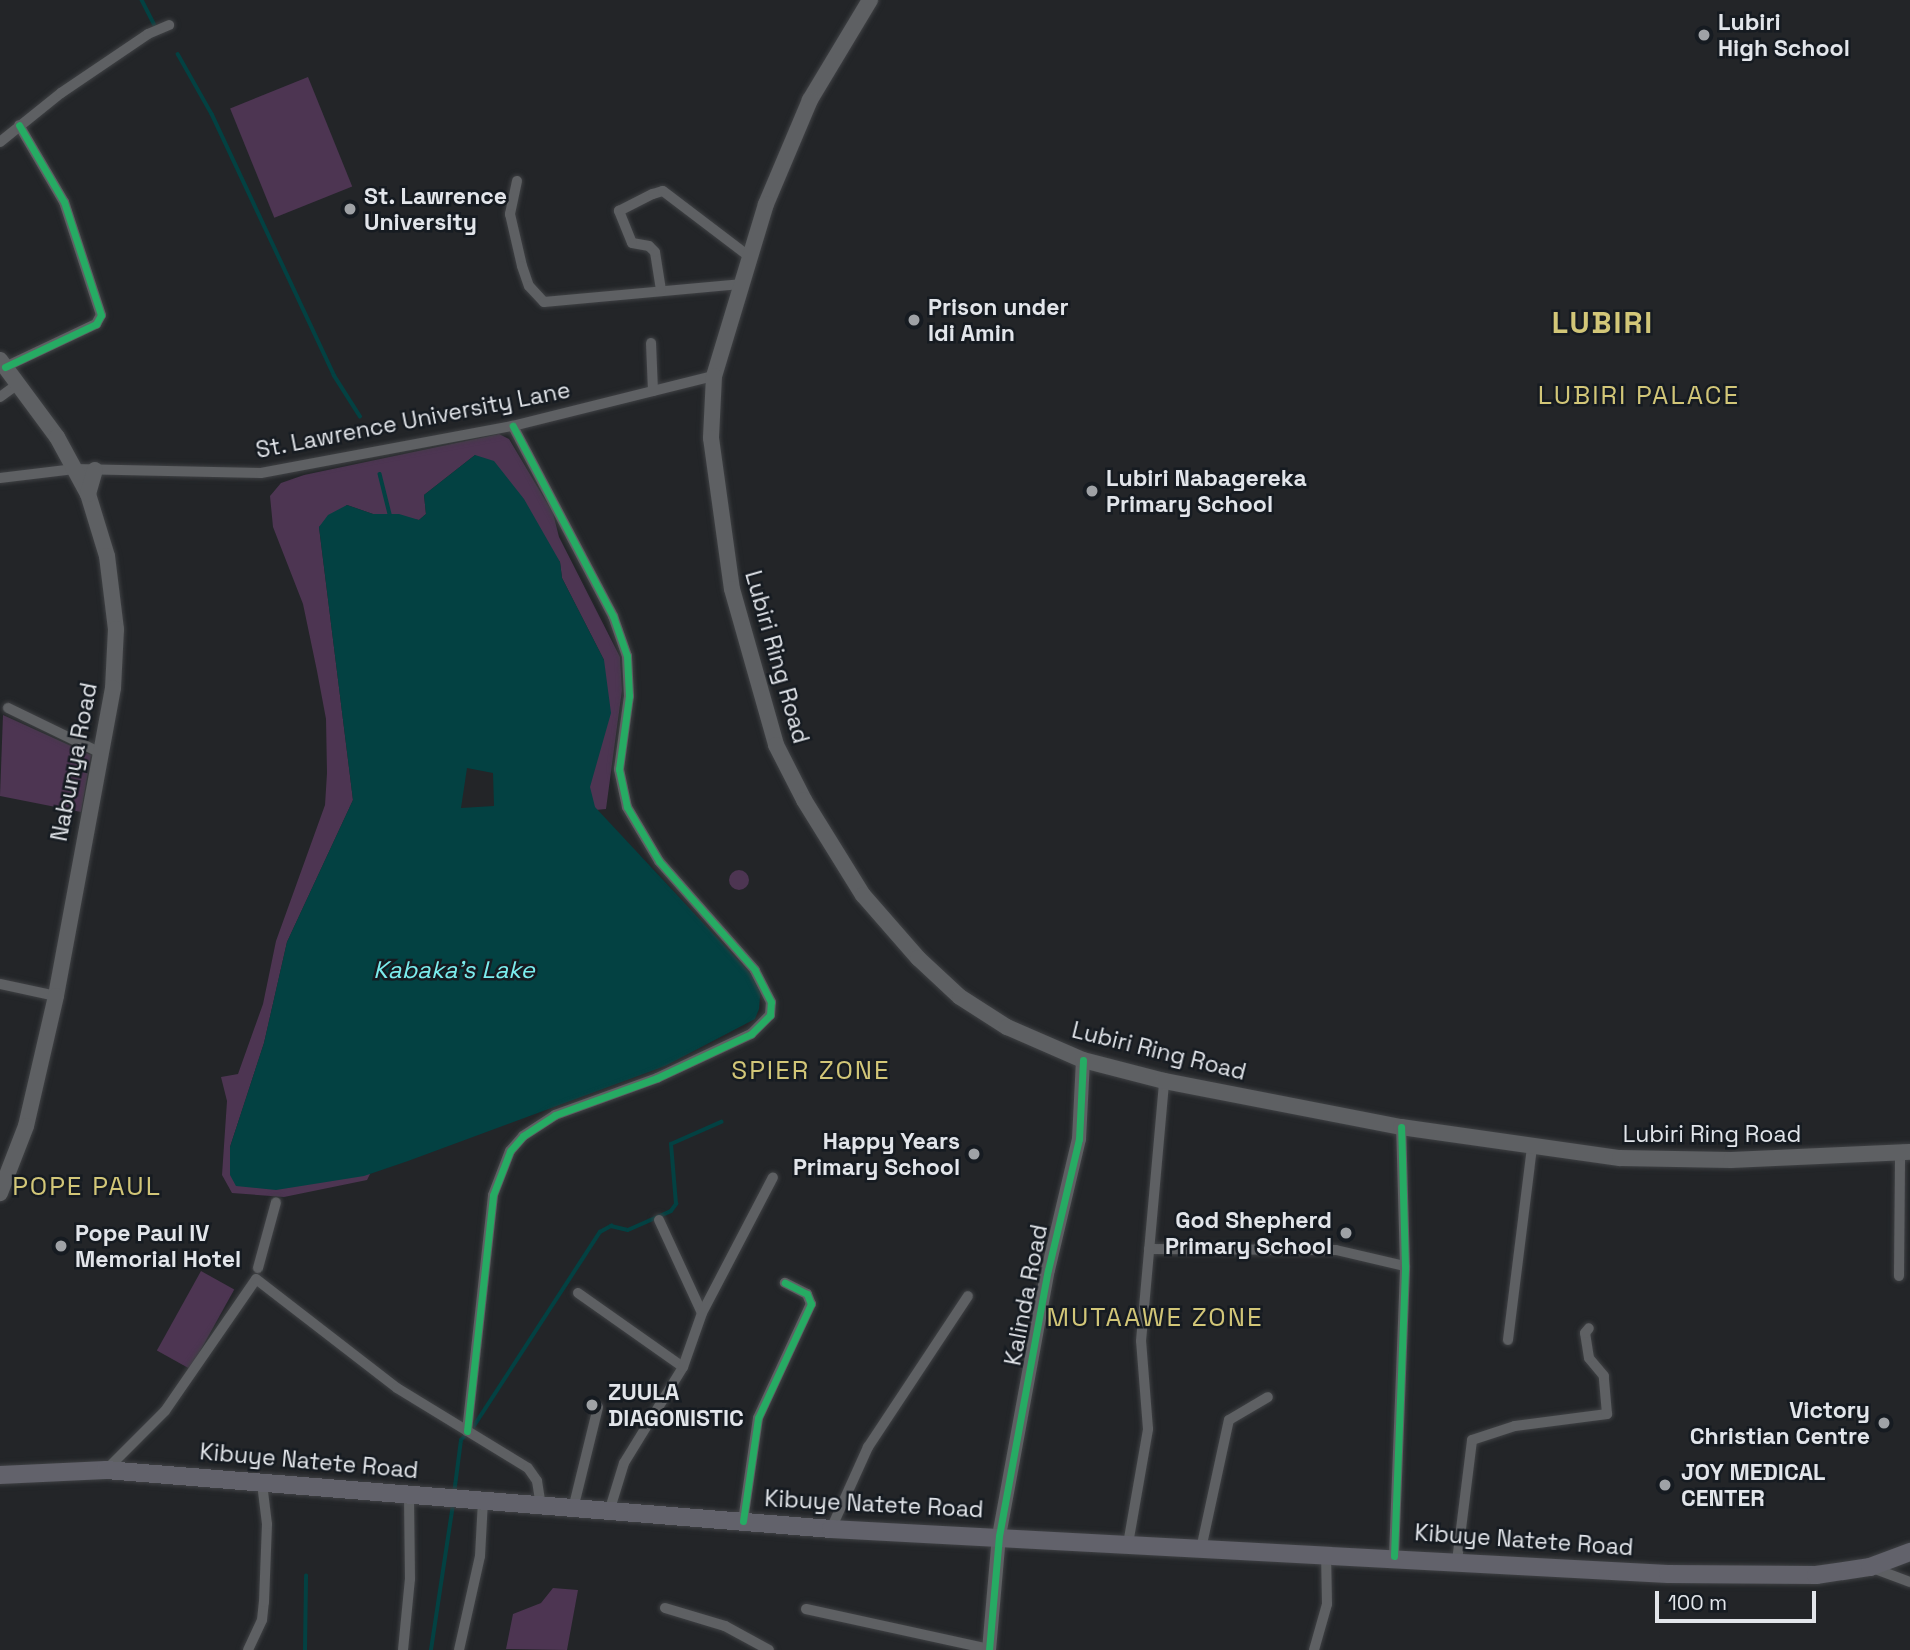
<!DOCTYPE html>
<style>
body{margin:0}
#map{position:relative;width:1910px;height:1650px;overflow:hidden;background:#232528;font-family:"Space Grotesk",sans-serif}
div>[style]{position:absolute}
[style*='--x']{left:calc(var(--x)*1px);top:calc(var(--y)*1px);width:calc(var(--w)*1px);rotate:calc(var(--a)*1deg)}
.green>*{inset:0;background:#4d3552;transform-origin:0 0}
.round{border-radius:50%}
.water>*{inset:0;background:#034142}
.stream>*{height:3.5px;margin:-1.75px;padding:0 1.75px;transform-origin:1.75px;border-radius:1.75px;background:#034142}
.roads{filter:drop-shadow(0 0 2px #3f4144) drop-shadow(0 0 2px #3f4144)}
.minor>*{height:10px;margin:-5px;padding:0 5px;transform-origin:5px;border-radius:5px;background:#5e6063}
.tertiary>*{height:14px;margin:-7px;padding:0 7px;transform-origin:7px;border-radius:7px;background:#5e6063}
.secondary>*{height:16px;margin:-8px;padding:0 8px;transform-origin:8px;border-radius:8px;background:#5e6063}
.primary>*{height:18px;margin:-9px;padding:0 9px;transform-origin:9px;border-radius:9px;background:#62626b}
.cycleway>*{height:7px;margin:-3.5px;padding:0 3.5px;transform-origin:3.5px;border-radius:3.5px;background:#26ab63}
.dots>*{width:19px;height:19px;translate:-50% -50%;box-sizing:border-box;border:4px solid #161b21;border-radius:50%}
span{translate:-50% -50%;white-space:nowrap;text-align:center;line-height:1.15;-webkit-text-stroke:5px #161b21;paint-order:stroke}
.poi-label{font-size:23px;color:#e2e5ea;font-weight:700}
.left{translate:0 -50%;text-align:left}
.right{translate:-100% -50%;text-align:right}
.street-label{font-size:23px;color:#e2e5ea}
.water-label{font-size:24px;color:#7bedee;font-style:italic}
.quarter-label{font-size:26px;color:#d2c678;letter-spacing:2px}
.district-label{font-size:30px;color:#d2c678;font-weight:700;letter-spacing:2px}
.scale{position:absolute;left:1655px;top:1591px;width:161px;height:32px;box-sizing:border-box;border:4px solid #e2e5ea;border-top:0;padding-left:9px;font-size:21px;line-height:24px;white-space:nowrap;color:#e2e5ea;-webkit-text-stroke:5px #161b21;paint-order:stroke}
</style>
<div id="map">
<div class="green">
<div style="left:308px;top:77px;width:118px;height:84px;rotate:68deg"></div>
<div style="clip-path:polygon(499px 434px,509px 439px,553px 513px,559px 537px,620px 657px,622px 690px,606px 809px,585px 811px,604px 660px,562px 578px,560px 562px,475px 455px,424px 495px,426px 514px,419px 520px,373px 514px,347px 505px,319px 527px,353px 800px,287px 942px,264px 1043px,230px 1147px,370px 1174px,367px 1180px,284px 1197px,232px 1193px,222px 1175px,227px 1101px,221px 1077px,238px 1074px,263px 1004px,276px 941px,325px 805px,327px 773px,326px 719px,317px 671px,303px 604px,273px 527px,270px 496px,281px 483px,304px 475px)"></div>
<div style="clip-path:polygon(3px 715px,91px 755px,81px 812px,0 796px)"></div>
<div class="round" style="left:729px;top:870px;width:20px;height:20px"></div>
<div style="left:201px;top:1271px;width:38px;height:91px;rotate:29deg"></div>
<div style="clip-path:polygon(553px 1588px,578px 1590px,567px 1650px,506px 1649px,513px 1614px,541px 1603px)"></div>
</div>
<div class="water">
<div style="clip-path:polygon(evenodd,475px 455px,494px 461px,524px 499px,560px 562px,562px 578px,604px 660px,611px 713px,590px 787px,595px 807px,761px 985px,759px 1009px,755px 1019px,665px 1066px,408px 1161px,364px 1176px,276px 1190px,236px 1186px,230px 1175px,230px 1147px,264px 1043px,287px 942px,353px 800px,319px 527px,328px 515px,347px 505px,373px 514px,399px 514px,419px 520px,426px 514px,424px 495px,475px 455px,467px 768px,493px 773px,494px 806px,461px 808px,467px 768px)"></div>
</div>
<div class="stream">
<div style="--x:142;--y:0;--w:29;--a:63"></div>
<div style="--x:178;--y:54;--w:69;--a:60.5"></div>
<div style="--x:212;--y:114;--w:288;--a:64.9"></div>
<div style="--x:334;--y:375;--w:49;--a:57.6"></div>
<div style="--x:380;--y:474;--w:41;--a:76"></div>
<div style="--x:472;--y:1429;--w:235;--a:-57"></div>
<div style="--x:600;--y:1232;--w:13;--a:-29"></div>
<div style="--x:611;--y:1226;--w:17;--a:13"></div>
<div style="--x:628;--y:1230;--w:47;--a:-23.8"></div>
<div style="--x:671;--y:1211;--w:9;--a:-54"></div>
<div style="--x:676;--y:1204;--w:60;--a:-94.8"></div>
<div style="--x:671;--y:1144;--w:55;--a:-23.7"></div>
<div style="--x:454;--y:1494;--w:54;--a:-82.6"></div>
<div style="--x:461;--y:1440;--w:7;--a:-45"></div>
<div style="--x:305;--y:1650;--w:74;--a:-89.2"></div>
<div style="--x:431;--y:1650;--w:147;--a:-81.4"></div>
</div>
<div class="roads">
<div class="minor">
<div style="--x:0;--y:142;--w:78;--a:-38.8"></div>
<div style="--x:61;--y:93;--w:105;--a:-34.1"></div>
<div style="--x:148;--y:34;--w:23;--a:-23"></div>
<div style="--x:517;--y:181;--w:34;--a:102"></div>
<div style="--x:510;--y:214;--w:53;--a:77"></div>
<div style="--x:522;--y:266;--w:21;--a:71"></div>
<div style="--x:529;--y:286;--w:22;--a:47"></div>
<div style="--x:544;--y:302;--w:197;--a:-5.2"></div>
<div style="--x:661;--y:290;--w:38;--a:-99"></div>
<div style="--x:655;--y:252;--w:8;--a:-135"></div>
<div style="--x:649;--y:246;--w:17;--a:-170"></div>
<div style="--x:632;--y:243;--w:35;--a:-112"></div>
<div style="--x:619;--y:211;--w:38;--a:-27"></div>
<div style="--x:653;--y:194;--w:10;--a:-17"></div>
<div style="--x:663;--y:191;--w:109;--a:37.2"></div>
<div style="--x:651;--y:343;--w:48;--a:87.6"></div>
<div style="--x:5;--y:367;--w:101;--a:-25.3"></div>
<div style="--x:96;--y:324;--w:10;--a:-61"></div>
<div style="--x:101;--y:315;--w:119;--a:-108.1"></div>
<div style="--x:64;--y:202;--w:89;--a:-120.3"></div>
<div style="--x:0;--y:397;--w:24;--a:-36"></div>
<div style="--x:0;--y:478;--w:75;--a:-6.9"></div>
<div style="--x:74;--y:469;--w:187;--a:1.2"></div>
<div style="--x:261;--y:473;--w:256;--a:-10.6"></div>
<div style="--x:513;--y:426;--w:207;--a:-14"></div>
<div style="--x:8;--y:708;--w:101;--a:25.8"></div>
<div style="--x:0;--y:984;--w:57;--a:12.1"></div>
<div style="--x:659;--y:1220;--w:102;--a:65.2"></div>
<div style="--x:1149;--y:1249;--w:187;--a:0.3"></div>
<div style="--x:1336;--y:1250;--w:71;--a:13.1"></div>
<div style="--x:258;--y:1268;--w:68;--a:-74.7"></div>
<div style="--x:1899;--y:1276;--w:123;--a:-89.5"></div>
<div style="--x:578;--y:1293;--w:128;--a:35.2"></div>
<div style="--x:1508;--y:1340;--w:194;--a:-82.9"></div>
<div style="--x:467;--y:1431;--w:237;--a:-83.7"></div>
<div style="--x:493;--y:1195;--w:47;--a:-68.9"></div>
<div style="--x:510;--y:1151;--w:20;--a:-49"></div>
<div style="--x:523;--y:1136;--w:38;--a:-33"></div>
<div style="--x:555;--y:1115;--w:109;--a:-19.9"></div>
<div style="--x:657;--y:1078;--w:104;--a:-25.1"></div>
<div style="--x:751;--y:1034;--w:27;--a:-45"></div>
<div style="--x:770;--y:1015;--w:13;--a:-86"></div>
<div style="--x:771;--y:1002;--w:36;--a:-117"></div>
<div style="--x:755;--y:970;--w:145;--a:-131.4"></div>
<div style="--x:659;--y:861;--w:63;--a:-120.7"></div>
<div style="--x:627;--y:807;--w:39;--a:-102"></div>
<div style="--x:619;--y:769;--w:74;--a:-82.2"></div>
<div style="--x:629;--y:696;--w:40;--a:-92.9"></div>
<div style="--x:627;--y:656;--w:42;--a:-109.3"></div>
<div style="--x:613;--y:616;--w:215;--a:-117.8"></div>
<div style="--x:106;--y:1470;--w:83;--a:-45"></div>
<div style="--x:165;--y:1411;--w:160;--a:-55.4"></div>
<div style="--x:256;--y:1279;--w:178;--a:37.7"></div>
<div style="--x:397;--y:1388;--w:153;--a:31.4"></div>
<div style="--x:528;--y:1468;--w:16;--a:55"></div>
<div style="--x:537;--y:1481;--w:25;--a:81"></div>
<div style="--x:573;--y:1509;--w:105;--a:-76.2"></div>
<div style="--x:609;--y:1512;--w:51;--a:-73"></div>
<div style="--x:624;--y:1463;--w:113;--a:-58.4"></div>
<div style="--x:683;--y:1367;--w:57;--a:-70.6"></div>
<div style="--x:702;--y:1313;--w:153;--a:-62.4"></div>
<div style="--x:743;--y:1521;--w:104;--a:-81.7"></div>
<div style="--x:758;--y:1418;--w:126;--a:-65.1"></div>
<div style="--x:811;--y:1304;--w:11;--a:-112"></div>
<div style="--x:807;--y:1294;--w:25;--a:-153"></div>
<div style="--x:831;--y:1529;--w:90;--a:-65.7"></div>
<div style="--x:868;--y:1447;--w:181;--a:-56.5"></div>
<div style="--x:1128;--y:1544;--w:117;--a:-80.1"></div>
<div style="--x:1148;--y:1429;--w:88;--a:-94.5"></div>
<div style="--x:1141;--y:1341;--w:261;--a:-84.9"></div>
<div style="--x:1201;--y:1549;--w:132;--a:-77.8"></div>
<div style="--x:1229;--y:1420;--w:45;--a:-30.5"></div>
<div style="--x:1394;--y:1556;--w:290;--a:-87.8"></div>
<div style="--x:1405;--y:1266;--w:139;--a:-91.6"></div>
<div style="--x:1457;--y:1561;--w:122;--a:-82.9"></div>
<div style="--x:1472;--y:1440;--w:45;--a:-18"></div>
<div style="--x:1515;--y:1426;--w:93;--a:-7.4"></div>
<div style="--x:1607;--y:1414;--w:38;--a:-95"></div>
<div style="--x:1604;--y:1376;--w:23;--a:-130"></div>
<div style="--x:1589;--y:1358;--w:25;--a:-99"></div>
<div style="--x:1585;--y:1333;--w:6;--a:-51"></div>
<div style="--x:1870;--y:1567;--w:43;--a:20.6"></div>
<div style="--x:665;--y:1608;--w:63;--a:16.7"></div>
<div style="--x:725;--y:1626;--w:50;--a:28.6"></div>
<div style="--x:806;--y:1609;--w:187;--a:12.3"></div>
<div style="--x:248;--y:1650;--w:33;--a:-65"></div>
<div style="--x:262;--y:1620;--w:18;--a:-84"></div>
<div style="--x:264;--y:1602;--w:78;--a:-87.8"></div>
<div style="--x:267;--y:1524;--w:41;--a:-97"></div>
<div style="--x:403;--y:1650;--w:71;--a:-84.4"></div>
<div style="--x:410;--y:1579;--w:85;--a:-90.7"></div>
<div style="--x:459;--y:1650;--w:96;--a:-77.4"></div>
<div style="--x:480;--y:1556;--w:55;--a:-86.9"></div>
<div style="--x:1314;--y:1650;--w:48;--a:-74.2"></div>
<div style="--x:1327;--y:1604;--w:50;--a:-91.1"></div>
</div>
<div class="tertiary">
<div style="--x:989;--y:1650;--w:114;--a:-85"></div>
<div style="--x:999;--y:1536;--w:270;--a:-79.6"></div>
<div style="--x:1048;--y:1270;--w:135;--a:-76.7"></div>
<div style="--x:1079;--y:1139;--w:79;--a:-87.1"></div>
</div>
<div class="secondary">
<div style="--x:870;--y:0;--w:117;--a:121"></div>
<div style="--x:810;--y:100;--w:113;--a:112.9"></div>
<div style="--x:766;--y:204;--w:180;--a:106.8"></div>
<div style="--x:714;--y:376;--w:62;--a:92.8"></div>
<div style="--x:711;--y:438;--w:152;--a:82.1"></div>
<div style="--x:732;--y:589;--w:162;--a:74.2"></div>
<div style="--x:776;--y:745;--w:62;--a:63"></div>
<div style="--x:804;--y:800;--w:112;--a:58.2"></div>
<div style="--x:863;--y:895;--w:84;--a:48.9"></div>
<div style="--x:918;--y:958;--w:57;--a:42.9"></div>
<div style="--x:960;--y:997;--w:56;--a:32.6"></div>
<div style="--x:1007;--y:1027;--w:83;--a:23.5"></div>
<div style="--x:1083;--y:1060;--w:84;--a:14.5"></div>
<div style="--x:1164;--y:1081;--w:241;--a:11"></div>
<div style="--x:1401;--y:1127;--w:221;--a:8.1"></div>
<div style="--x:1620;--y:1158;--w:111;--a:1"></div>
<div style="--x:1731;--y:1160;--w:179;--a:-2.6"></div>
<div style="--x:0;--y:360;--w:96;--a:53.5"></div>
<div style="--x:57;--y:437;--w:65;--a:61.5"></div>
<div style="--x:88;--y:494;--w:65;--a:73"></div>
<div style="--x:107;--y:556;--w:74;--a:83"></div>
<div style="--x:116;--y:629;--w:59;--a:92.9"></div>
<div style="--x:113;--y:688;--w:313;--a:100.5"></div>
<div style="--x:56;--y:996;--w:133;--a:103"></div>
<div style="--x:26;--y:1126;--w:72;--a:111.2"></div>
<div style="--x:88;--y:494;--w:25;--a:-74"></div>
</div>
<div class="primary">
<div style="--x:0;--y:1475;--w:106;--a:-2.7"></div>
<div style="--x:106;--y:1470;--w:727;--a:4.65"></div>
<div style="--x:831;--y:1529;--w:838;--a:3.08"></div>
<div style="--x:1668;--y:1574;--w:148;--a:0.4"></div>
<div style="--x:1816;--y:1575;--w:55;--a:-8.4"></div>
<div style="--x:1870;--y:1567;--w:43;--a:-20.6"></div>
</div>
</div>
<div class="cycleway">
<div style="--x:5;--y:367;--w:101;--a:-25.3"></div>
<div style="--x:96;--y:324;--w:10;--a:-61"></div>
<div style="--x:101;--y:315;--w:119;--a:-108.1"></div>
<div style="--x:64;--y:202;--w:89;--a:-120.3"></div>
<div style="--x:467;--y:1431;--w:237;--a:-83.7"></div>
<div style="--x:493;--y:1195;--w:47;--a:-68.9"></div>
<div style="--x:510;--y:1151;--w:20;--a:-49"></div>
<div style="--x:523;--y:1136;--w:38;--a:-33"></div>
<div style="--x:555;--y:1115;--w:109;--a:-19.9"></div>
<div style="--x:657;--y:1078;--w:104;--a:-25.1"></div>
<div style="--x:751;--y:1034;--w:27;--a:-45"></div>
<div style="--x:770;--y:1015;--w:13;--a:-86"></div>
<div style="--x:771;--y:1002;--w:36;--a:-117"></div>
<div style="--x:755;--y:970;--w:145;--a:-131.4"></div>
<div style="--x:659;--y:861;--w:63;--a:-120.7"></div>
<div style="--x:627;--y:807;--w:39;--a:-102"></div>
<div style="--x:619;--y:769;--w:74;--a:-82.2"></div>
<div style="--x:629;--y:696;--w:40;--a:-92.9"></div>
<div style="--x:627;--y:656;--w:42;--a:-109.3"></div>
<div style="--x:613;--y:616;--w:215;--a:-117.8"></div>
<div style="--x:743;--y:1521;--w:104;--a:-81.7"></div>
<div style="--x:758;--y:1418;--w:126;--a:-65.1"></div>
<div style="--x:811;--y:1304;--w:11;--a:-112"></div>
<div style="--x:807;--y:1294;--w:25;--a:-153"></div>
<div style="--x:1394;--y:1556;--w:290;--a:-87.8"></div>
<div style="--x:1405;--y:1266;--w:139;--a:-91.6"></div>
<div style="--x:989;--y:1650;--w:114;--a:-85"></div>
<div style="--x:999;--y:1536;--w:270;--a:-79.6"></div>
<div style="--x:1048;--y:1270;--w:135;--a:-76.7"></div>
<div style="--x:1079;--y:1139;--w:79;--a:-87.1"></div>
</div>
<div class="dots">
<div style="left:1704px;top:35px;background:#9fa2a6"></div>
<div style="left:350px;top:209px;background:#9fa2a6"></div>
<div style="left:914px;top:320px;background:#9fa2a6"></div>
<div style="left:1092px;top:491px;background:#9fa2a6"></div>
<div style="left:974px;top:1154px;background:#9fa2a6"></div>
<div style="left:1346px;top:1233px;background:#9fa2a6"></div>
<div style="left:61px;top:1246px;background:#9fa2a6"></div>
<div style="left:592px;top:1405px;background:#9fa2a6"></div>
<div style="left:1884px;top:1423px;background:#9fa2a6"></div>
<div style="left:1665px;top:1485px;background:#9fa2a6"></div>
</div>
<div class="poi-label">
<span class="left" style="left:1718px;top:35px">Lubiri<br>High School</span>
<span class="left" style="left:364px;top:209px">St. Lawrence<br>University</span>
<span class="left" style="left:928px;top:320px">Prison under<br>Idi Amin</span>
<span class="left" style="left:1106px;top:491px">Lubiri Nabagereka<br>Primary School</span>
<span class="right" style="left:960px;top:1154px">Happy Years<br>Primary School</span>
<span class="right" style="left:1332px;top:1233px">God Shepherd<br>Primary School</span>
<span class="left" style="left:75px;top:1246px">Pope Paul IV<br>Memorial Hotel</span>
<span class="left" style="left:608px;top:1405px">ZUULA<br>DIAGONISTIC</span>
<span class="right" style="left:1870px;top:1423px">Victory<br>Christian Centre</span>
<span class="left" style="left:1681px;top:1485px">JOY MEDICAL<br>CENTER</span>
</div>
<div class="street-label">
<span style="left:413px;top:420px;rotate:-11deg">St. Lawrence University Lane</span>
<span style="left:777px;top:657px;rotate:74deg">Lubiri Ring Road</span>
<span style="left:74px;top:762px;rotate:-79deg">Nabunya Road</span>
<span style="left:1159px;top:1051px;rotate:14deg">Lubiri Ring Road</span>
<span style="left:1712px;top:1134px">Lubiri Ring Road</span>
<span style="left:1026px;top:1295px;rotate:-79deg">Kalinda Road</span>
<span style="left:309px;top:1461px;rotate:5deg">Kibuye Natete Road</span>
<span style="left:874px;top:1504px;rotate:3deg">Kibuye Natete Road</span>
<span style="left:1524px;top:1540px;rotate:4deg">Kibuye Natete Road</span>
</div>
<div class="water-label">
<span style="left:454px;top:970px">Kabaka's Lake</span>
</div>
<div class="quarter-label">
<span style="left:1639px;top:396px">LUBIRI PALACE</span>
<span style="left:811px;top:1071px">SPIER ZONE</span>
<span style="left:87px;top:1187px">POPE PAUL</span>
<span style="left:1155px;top:1318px">MUTAAWE ZONE</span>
</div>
<div class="district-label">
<span style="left:1603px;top:323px">LUBIRI</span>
</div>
<div class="scale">100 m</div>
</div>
